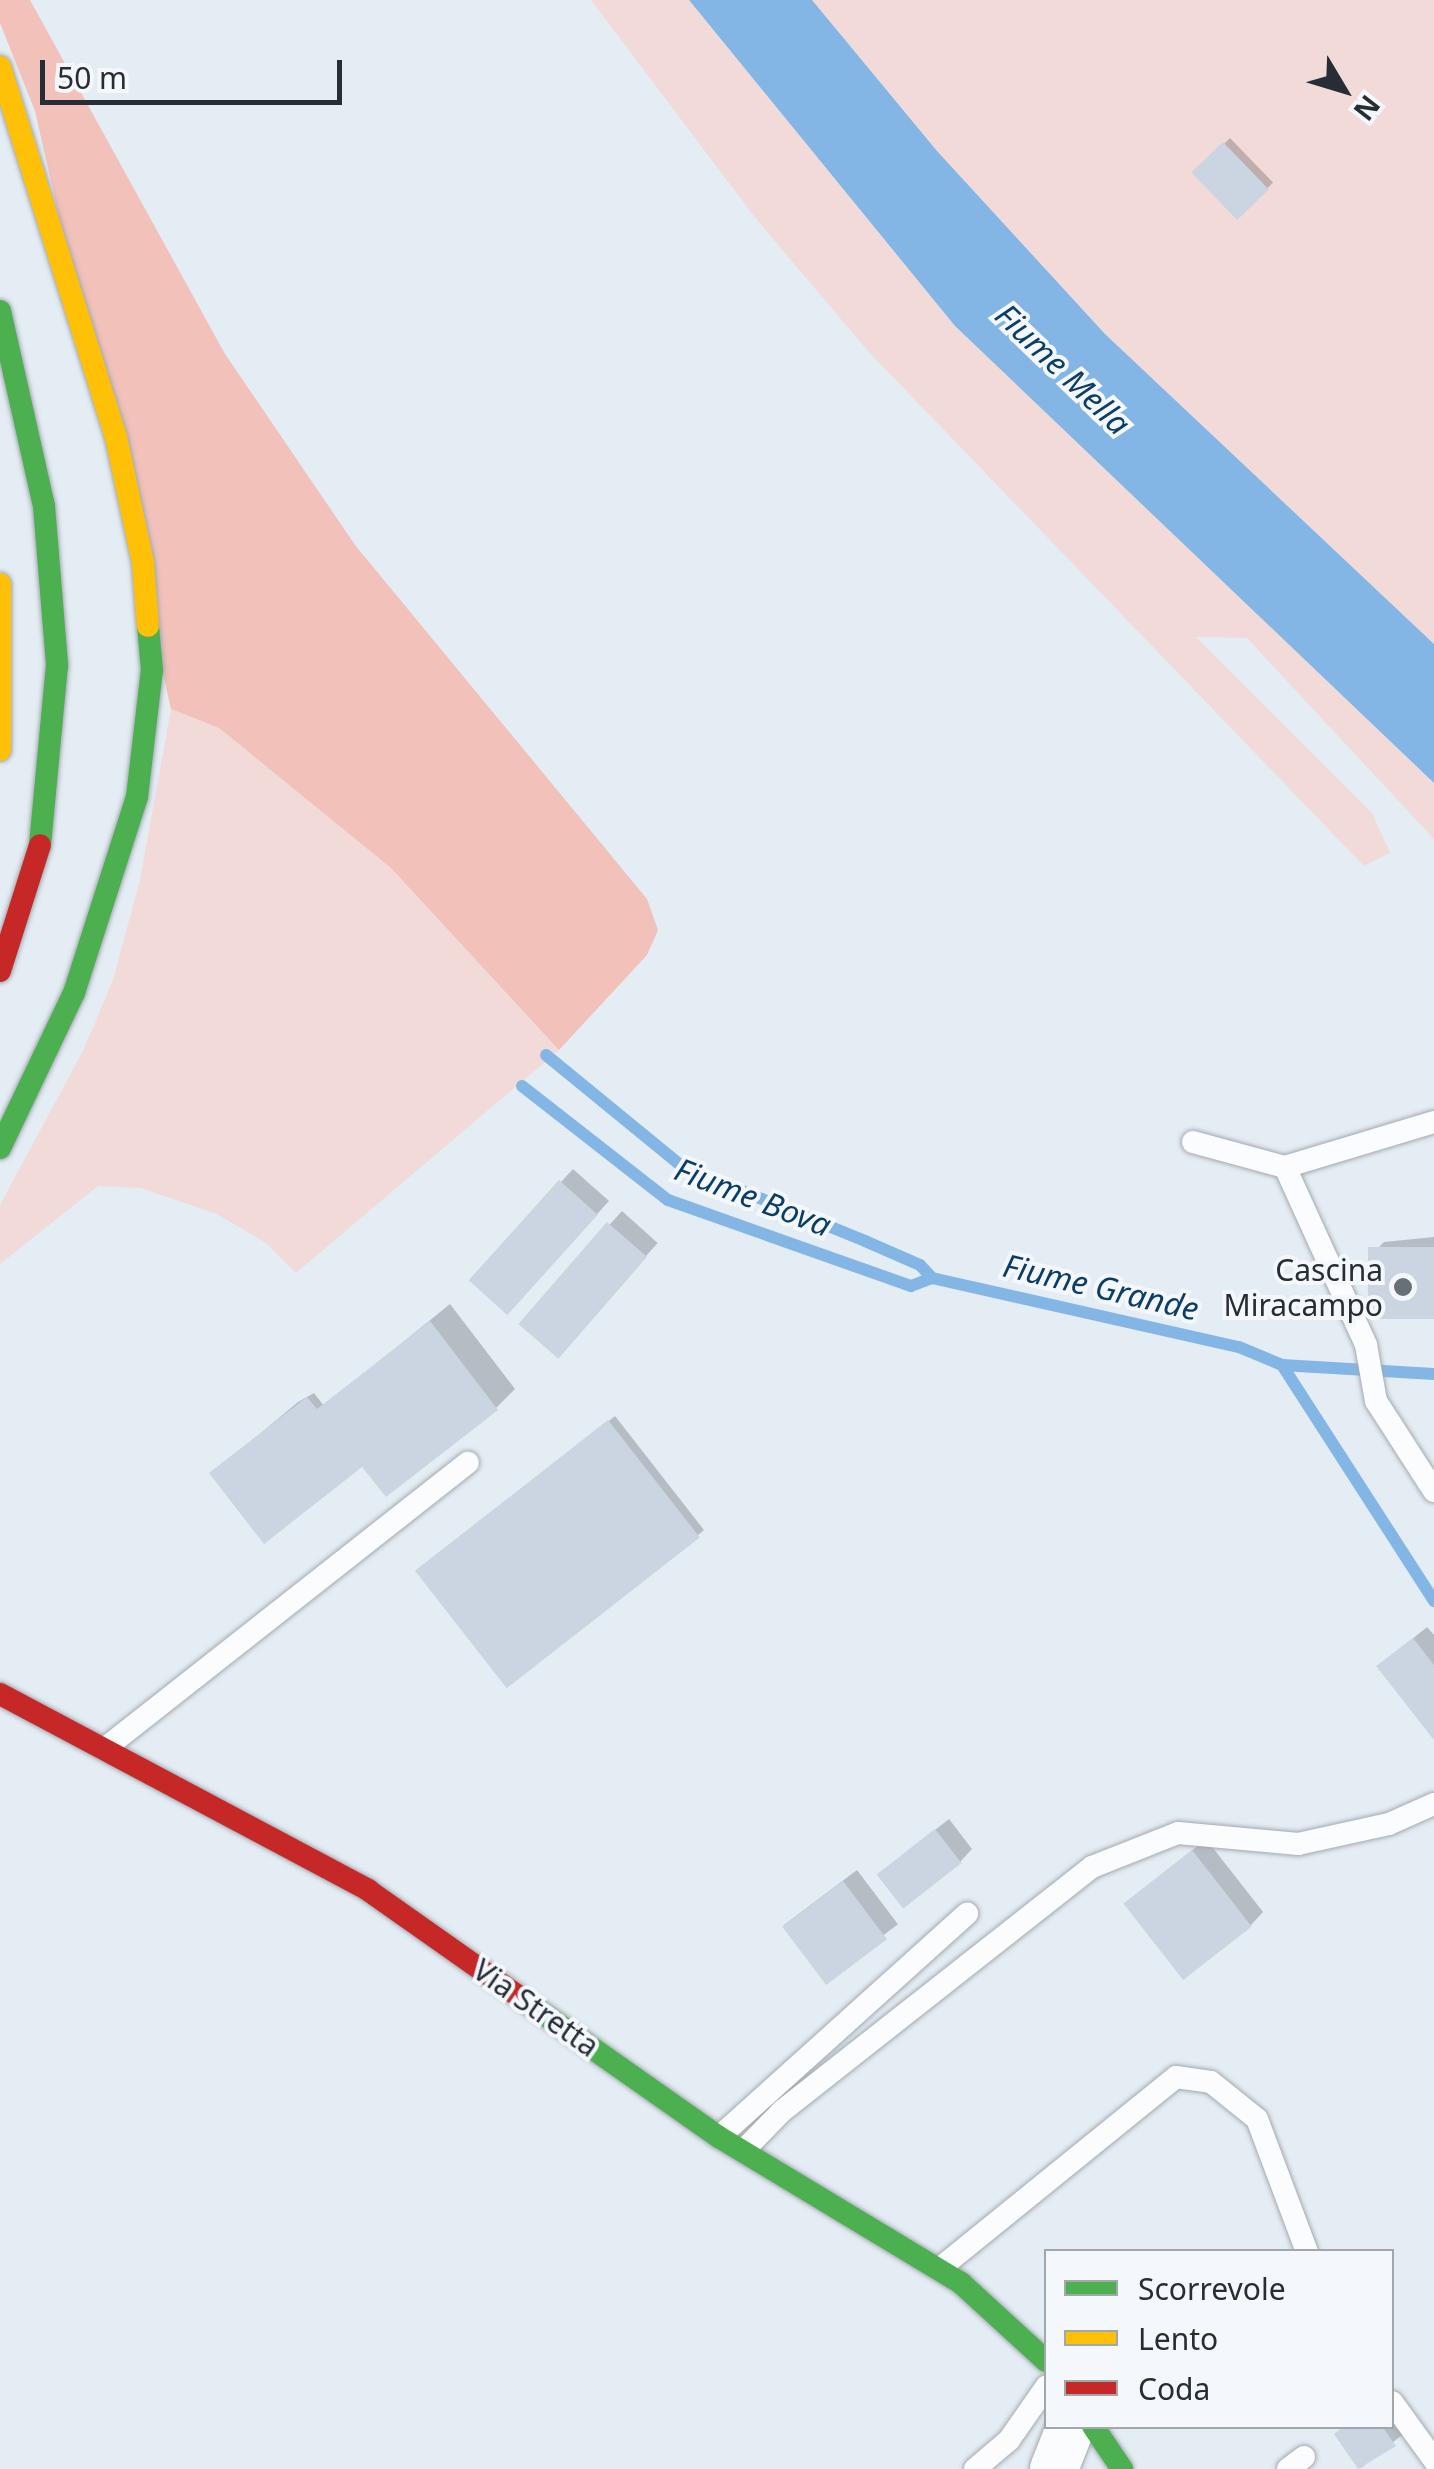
<!DOCTYPE html>
<style>
body{margin:0}
#map{position:relative;width:1434px;height:2469px;overflow:hidden;background:#e4ecf4;font-family:"Noto Sans",sans-serif}
div>[style]{position:absolute}
[style*='--x']{left:calc(var(--x)*1px);top:calc(var(--y)*1px);width:calc(var(--w)*1px);rotate:calc(var(--a)*1deg)}
.green>*{inset:0;background:#f1dad8}
.forest>*{inset:0;background:#f1c1ba}
.water>*{inset:0;background:#84b6e5}
.shadow>*{inset:0;background:#0003;transform-origin:0 0}
.stream>*{height:12px;margin:-6px;padding:0 6px;transform-origin:6px;border-radius:6px;background:#84b6e5}
.building>*{inset:0;background:#cad5e1;transform-origin:0 0}
.roads{filter:drop-shadow(0 0 2px #a3aab0) drop-shadow(0 0 2px #a3aab0)}
.lane>*{height:22px;margin:-11px;padding:0 11px;transform-origin:11px;border-radius:11px;background:#fbfcfd}
.street>*{height:48px;margin:-24px;padding:0 24px;transform-origin:24px;border-radius:24px;background:#fbfcfd}
.fast>*{height:22px;margin:-11px;padding:0 11px;transform-origin:11px;border-radius:11px;background:#4caf50}
.slow>*{height:22px;margin:-11px;padding:0 11px;transform-origin:11px;border-radius:11px;background:#ffc107}
.jam>*{height:22px;margin:-11px;padding:0 11px;transform-origin:11px;border-radius:11px;background:#c62828}
.dots>*{width:28px;height:28px;translate:-50% -50%;box-sizing:border-box;border:5px solid #f4f8fc;border-radius:50%}
span{translate:-50% -50%;white-space:nowrap;text-align:center;line-height:1.15;-webkit-text-stroke:8px #f4f8fc;paint-order:stroke}
.poi-label{font-size:30px;color:#262d34}
.right{translate:-100% -50%;text-align:right}
.street-label{font-size:30px;color:#262d34}
.water-label{font-size:32px;color:#0b3e67;font-style:italic}
.legend{position:absolute;left:1044px;top:2249px;width:350px;height:180px;box-sizing:border-box;background:#f4f8fc;border:2px solid #a2a7ac;margin:0;padding:12px 18px;list-style:none;font-size:30px;color:#262d34}
.legend li{display:flex;align-items:center;gap:20px;height:50px}
.legend b{width:50px;border:2px solid #a2a7ac}
.north{position:absolute;left:1294px;top:40px;width:100px;height:100px;-webkit-text-stroke:8px #f4f8fc;paint-order:stroke;rotate:128deg;font-size:28px;font-weight:700;line-height:40px;text-align:center;color:#262d34}
.north::after{content:'';display:block;margin:auto;width:35px;height:45px;background:#262d34;clip-path:polygon(50% 0,100% 100%,50% 72%,0 100%)}
.scale{position:absolute;left:40px;top:60px;width:302px;height:45px;box-sizing:border-box;border:5px solid #262d34;border-top:0;padding-left:12px;font-size:30px;line-height:35px;white-space:nowrap;color:#262d34;-webkit-text-stroke:8px #f4f8fc;paint-order:stroke}
</style>
<div id="map">
<div class="green">
<div style="clip-path:polygon(591px 0,689px 0,955px 326px,1434px 783px,1434px 839px,1247px 638px,1196px 637px,1372px 813px,1390px 853px,1364px 866px,868px 351px,757px 220px)"></div>
<div style="clip-path:polygon(812px 0,1434px 0,1434px 644px,1105px 334px,937px 151px)"></div>
<div style="clip-path:polygon(171px 709px,219px 728px,391px 868px,559px 1050px,296px 1273px,266px 1243px,217px 1214px,141px 1188px,98px 1186px,0 1264px,0 1205px,83px 1051px,113px 980px,140px 880px)"></div>
</div>
<div class="forest">
<div style="clip-path:polygon(0 0,30px 0,225px 354px,355px 545px,647px 899px,658px 930px,647px 955px,559px 1050px,391px 868px,219px 728px,171px 709px,35px 111px,0 23px)"></div>
</div>
<div class="water">
<div style="clip-path:polygon(689px 0,812px 0,937px 151px,1105px 334px,1434px 644px,1434px 783px,955px 326px)"></div>
</div>
<div class="shadow">
<div style="left:1230px;top:138px;width:62px;height:49px;rotate:46deg"></div>
<div style="clip-path:polygon(573px 1169px,609px 1201px,520px 1299px,561px 1182px)"></div>
<div style="left:622px;top:1211px;width:48px;height:150px;rotate:42deg"></div>
<div style="clip-path:polygon(1434px 1237px,1434px 1317px,1371px 1255px,1384px 1242px)"></div>
<div style="clip-path:polygon(450px 1304px,515px 1389px,496px 1408px,362px 1463px,213px 1473px,298px 1402px,314px 1393px,324px 1406px)"></div>
<div style="clip-path:polygon(615px 1416px,704px 1530px,698px 1535px,424px 1566px)"></div>
<div style="clip-path:polygon(1427px 1627px,1434px 1635px,1434px 1736px,1379px 1666px)"></div>
<div style="clip-path:polygon(949px 1819px,972px 1849px,960px 1862px,893px 1863px)"></div>
<div style="clip-path:polygon(1206px 1839px,1263px 1912px,1251px 1925px,1127px 1904px)"></div>
<div style="left:857px;top:1870px;width:68px;height:91px;rotate:53deg"></div>
<div style="clip-path:polygon(1392px 2409px,1407px 2431px,1361px 2468px,1337px 2434px,1345px 2426px,1392px 2426px)"></div>
</div>
<div class="stream">
<div style="--x:546;--y:1055;--w:177;--a:39.3"></div>
<div style="--x:683;--y:1167;--w:196;--a:22.1"></div>
<div style="--x:865;--y:1241;--w:60;--a:23.6"></div>
<div style="--x:920;--y:1265;--w:18;--a:47"></div>
<div style="--x:522;--y:1086;--w:185;--a:38"></div>
<div style="--x:668;--y:1200;--w:258;--a:19.5"></div>
<div style="--x:911;--y:1286;--w:22;--a:-21"></div>
<div style="--x:932;--y:1278;--w:315;--a:12.7"></div>
<div style="--x:1239;--y:1347;--w:47;--a:22.7"></div>
<div style="--x:1282;--y:1365;--w:152;--a:3.4"></div>
<div style="--x:1282;--y:1365;--w:281;--a:57.2"></div>
</div>
<div class="building">
<div style="left:1223px;top:142px;width:66px;height:44px;rotate:46deg"></div>
<div style="left:559px;top:1180px;width:52px;height:135px;rotate:42deg"></div>
<div style="left:607px;top:1222px;width:53px;height:135px;rotate:41deg"></div>
<div style="left:1434px;top:1247px;width:72px;height:66px;rotate:90deg"></div>
<div style="clip-path:polygon(430px 1321px,498px 1410px,386px 1497px,362px 1467px,264px 1544px,209px 1473px,307px 1397px,317px 1409px)"></div>
<div style="left:608px;top:1420px;width:149px;height:245px;rotate:52deg"></div>
<div style="clip-path:polygon(1413px 1638px,1434px 1665px,1434px 1740px,1376px 1666px)"></div>
<div style="left:935px;top:1829px;width:43px;height:74px;rotate:52deg"></div>
<div style="left:1192px;top:1850px;width:97px;height:87px;rotate:52deg"></div>
<div style="left:843px;top:1881px;width:73px;height:76px;rotate:53deg"></div>
<div style="clip-path:polygon(1344px 2426px,1382px 2426px,1396px 2446px,1358px 2469px,1334px 2434px)"></div>
</div>
<div class="roads">
<div class="lane">
<div style="--x:1434;--y:1122;--w:156;--a:163.2"></div>
<div style="--x:1285;--y:1167;--w:196;--a:65.5"></div>
<div style="--x:1366;--y:1345;--w:57;--a:79.9"></div>
<div style="--x:1376;--y:1401;--w:107;--a:57.2"></div>
<div style="--x:1193;--y:1142;--w:95;--a:15.2"></div>
<div style="--x:104;--y:1749;--w:463;--a:-38.2"></div>
<div style="--x:719;--y:2137;--w:334;--a:-42"></div>
<div style="--x:744;--y:2150;--w:54;--a:-45.7"></div>
<div style="--x:782;--y:2111;--w:395;--a:-38.2"></div>
<div style="--x:1092;--y:1867;--w:92;--a:-21.6"></div>
<div style="--x:1178;--y:1833;--w:121;--a:5.2"></div>
<div style="--x:1298;--y:1844;--w:93;--a:-12.4"></div>
<div style="--x:1389;--y:1824;--w:49;--a:-24"></div>
<div style="--x:939;--y:2269;--w:305;--a:-39"></div>
<div style="--x:1176;--y:2077;--w:35;--a:8"></div>
<div style="--x:1211;--y:2082;--w:59;--a:38.8"></div>
<div style="--x:1257;--y:2119;--w:142;--a:69.4"></div>
<div style="--x:1392;--y:2402;--w:72;--a:54.1"></div>
<div style="--x:975;--y:2469;--w:45;--a:-40.5"></div>
<div style="--x:1009;--y:2440;--w:65;--a:-55.1"></div>
<div style="--x:1288;--y:2469;--w:20;--a:-37"></div>
</div>
<div class="street">
<div style="--x:1054;--y:2469;--w:46;--a:-68.4"></div>
</div>
<div class="fast">
<div style="--x:0;--y:311;--w:200;--a:77.3"></div>
<div style="--x:44;--y:506;--w:160;--a:85.3"></div>
<div style="--x:57;--y:665;--w:181;--a:95.4"></div>
<div style="--x:0;--y:1148;--w:172;--a:-64.5"></div>
<div style="--x:74;--y:993;--w:206;--a:-72.2"></div>
<div style="--x:137;--y:797;--w:128;--a:-83.3"></div>
<div style="--x:152;--y:670;--w:44;--a:-95.2"></div>
<div style="--x:521;--y:1998;--w:242;--a:35.1"></div>
<div style="--x:719;--y:2137;--w:283;--a:31.1"></div>
<div style="--x:961;--y:2283;--w:115;--a:42.5"></div>
<div style="--x:1093;--y:2426;--w:52;--a:56"></div>
</div>
<div class="slow">
<div style="--x:0;--y:67;--w:388;--a:72.6"></div>
<div style="--x:116;--y:437;--w:129;--a:77.9"></div>
<div style="--x:143;--y:563;--w:63;--a:85.5"></div>
<div style="--x:0;--y:584;--w:166;--a:90"></div>
</div>
<div class="jam">
<div style="--x:0;--y:971;--w:132;--a:-72.4"></div>
<div style="--x:0;--y:1694;--w:417;--a:28"></div>
<div style="--x:368;--y:1890;--w:187;--a:35.2"></div>
</div>
</div>
<div class="dots">
<div style="left:1403px;top:1287px;background:#687077"></div>
</div>
<div class="poi-label">
<span class="right" style="left:1383px;top:1287px">Cascina<br>Miracampo</span>
</div>
<div class="street-label">
<span style="left:536px;top:2008px;rotate:35deg">Via Stretta</span>
</div>
<div class="water-label">
<span style="left:1063px;top:369px;rotate:44deg">Fiume Mella</span>
<span style="left:753px;top:1197px;rotate:21deg">Fiume Bova</span>
<span style="left:1101px;top:1287px;rotate:13deg">Fiume Grande</span>
</div>
<ul class="legend">
<li><b style="height:12px;background:#4caf50"></b>Scorrevole</li>
<li><b style="height:12px;background:#ffc107"></b>Lento</li>
<li><b style="height:12px;background:#c62828"></b>Coda</li>
</ul>
<div class="north">N</div>
<div class="scale">50 m</div>
</div>
